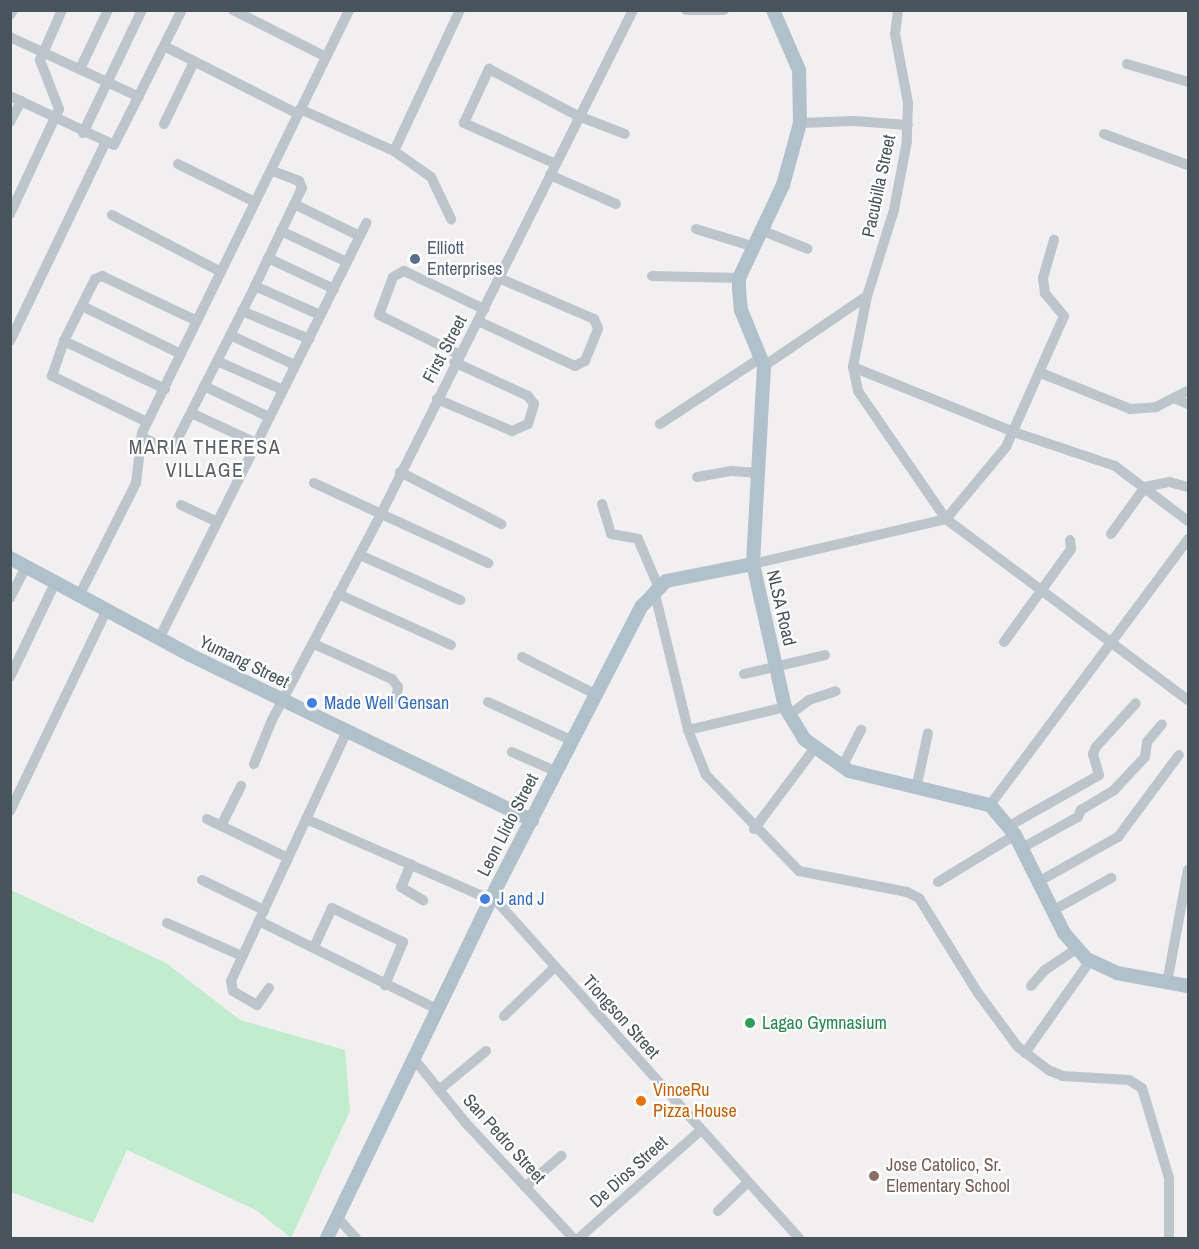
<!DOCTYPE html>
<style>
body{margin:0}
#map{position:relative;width:1199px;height:1249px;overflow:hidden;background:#f2eff0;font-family:"Archivo Narrow",sans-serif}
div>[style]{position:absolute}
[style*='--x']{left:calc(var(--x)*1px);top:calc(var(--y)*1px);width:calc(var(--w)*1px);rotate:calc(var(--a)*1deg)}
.green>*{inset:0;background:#c1ecce}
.minor>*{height:10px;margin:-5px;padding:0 5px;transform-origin:5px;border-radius:5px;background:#bcc5cb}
.major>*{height:14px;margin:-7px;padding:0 7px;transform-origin:7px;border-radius:7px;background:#b1c1cc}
.dots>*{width:16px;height:16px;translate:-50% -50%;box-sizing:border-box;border:3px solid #fff;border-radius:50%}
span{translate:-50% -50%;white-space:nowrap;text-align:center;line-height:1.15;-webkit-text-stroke:4.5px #fff;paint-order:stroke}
.street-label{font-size:18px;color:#48545c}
.service-label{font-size:18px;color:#4e5e75}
.left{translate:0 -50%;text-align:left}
.shop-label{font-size:18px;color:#366cbe}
.leisure-label{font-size:18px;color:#27864d}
.food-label{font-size:18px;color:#c56008}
.education-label{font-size:18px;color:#785e54}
.neighbourhood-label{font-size:20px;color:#5c6064;letter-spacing:1.5px}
.frame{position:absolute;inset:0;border:12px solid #48545c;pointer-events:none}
</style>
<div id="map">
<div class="green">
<div style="clip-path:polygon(11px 890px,166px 963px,240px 1020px,345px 1050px,350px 1111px,291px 1238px,256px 1210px,127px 1150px,93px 1223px,11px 1192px)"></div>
</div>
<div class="minor">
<div style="--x:233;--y:10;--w:104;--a:26.8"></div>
<div style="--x:686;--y:10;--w:38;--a:0"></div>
<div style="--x:898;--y:10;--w:24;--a:97"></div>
<div style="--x:895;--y:34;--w:70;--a:79.3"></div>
<div style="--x:908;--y:103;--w:38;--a:92"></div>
<div style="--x:907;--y:141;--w:70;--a:100.7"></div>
<div style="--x:894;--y:210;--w:90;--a:107.4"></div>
<div style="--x:867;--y:296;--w:72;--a:101.2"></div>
<div style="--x:853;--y:367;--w:25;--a:78"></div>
<div style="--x:858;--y:391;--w:155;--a:55.5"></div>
<div style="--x:946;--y:519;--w:94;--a:-50.2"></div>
<div style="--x:1006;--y:447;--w:143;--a:-66.1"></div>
<div style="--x:1064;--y:316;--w:30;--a:-130"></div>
<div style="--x:1045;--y:293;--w:15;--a:-98"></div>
<div style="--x:1043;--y:278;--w:40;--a:-74"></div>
<div style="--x:10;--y:15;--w:6;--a:-59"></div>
<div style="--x:10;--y:37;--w:142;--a:24.9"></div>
<div style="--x:164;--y:46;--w:150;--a:26.9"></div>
<div style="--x:1127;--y:64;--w:64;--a:16.4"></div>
<div style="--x:80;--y:69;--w:65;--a:-64.6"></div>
<div style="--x:10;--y:96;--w:115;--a:25.2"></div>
<div style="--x:114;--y:145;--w:151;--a:-63.3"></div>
<div style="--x:300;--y:109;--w:103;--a:24.1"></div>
<div style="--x:394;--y:151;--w:45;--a:35.1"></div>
<div style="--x:431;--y:177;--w:47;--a:64.5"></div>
<div style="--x:10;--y:122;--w:24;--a:-62"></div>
<div style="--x:800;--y:123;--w:54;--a:-2.1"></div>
<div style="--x:854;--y:121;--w:54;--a:4.2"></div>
<div style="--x:164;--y:124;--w:69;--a:-64.2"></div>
<div style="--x:83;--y:133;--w:136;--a:-64.4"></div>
<div style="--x:1104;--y:134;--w:90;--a:20.3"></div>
<div style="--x:394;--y:151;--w:156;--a:-64.9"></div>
<div style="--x:178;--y:164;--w:86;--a:26.3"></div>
<div style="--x:556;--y:164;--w:101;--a:-156"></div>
<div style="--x:464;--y:123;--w:60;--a:-65.2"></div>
<div style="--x:489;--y:69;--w:101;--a:27.8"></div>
<div style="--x:578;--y:116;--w:50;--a:21"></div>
<div style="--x:550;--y:175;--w:72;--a:23.7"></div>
<div style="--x:294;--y:204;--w:73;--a:25.9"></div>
<div style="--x:10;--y:214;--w:116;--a:-65"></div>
<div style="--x:59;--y:109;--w:53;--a:-111.2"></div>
<div style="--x:40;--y:60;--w:55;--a:-66.3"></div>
<div style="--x:112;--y:215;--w:123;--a:27.6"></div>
<div style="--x:696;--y:229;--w:62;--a:17"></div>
<div style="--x:281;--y:231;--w:73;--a:25.2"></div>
<div style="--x:763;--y:231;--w:48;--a:21.8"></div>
<div style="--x:268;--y:258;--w:73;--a:25.2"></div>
<div style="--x:652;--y:276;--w:87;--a:1.3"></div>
<div style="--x:255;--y:286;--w:71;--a:24"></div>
<div style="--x:82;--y:306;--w:110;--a:25.9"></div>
<div style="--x:242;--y:311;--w:73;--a:22.7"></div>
<div style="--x:478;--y:321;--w:107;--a:24.9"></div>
<div style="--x:575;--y:366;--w:11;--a:-27"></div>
<div style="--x:585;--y:361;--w:35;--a:-68"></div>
<div style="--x:598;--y:328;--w:10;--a:-114"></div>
<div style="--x:594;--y:319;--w:103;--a:-156.7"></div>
<div style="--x:230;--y:335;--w:72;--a:24.8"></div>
<div style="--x:10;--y:341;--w:219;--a:-64.3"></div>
<div style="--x:64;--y:341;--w:112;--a:25.4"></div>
<div style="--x:458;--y:354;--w:88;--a:-153.7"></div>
<div style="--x:379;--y:315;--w:40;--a:-69.8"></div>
<div style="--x:393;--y:277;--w:13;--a:-29"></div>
<div style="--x:404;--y:271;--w:89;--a:25.4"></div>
<div style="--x:217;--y:361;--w:72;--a:23.7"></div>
<div style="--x:764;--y:366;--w:125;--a:-34.2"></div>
<div style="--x:853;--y:367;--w:174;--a:22"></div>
<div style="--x:1014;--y:432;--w:107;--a:18.6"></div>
<div style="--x:1115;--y:466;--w:91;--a:37"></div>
<div style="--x:1041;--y:373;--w:96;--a:22"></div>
<div style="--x:1130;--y:409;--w:26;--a:-4"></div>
<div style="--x:1156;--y:407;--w:36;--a:-27"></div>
<div style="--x:204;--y:386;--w:72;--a:25.5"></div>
<div style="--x:437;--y:399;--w:82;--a:23.1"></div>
<div style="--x:512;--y:431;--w:17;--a:-24"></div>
<div style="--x:528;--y:424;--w:21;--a:-73"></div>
<div style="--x:534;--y:404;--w:10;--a:-127"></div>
<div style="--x:528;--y:396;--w:81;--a:-155.3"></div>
<div style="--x:1176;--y:399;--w:13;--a:23"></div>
<div style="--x:191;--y:413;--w:72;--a:24.8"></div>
<div style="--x:147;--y:422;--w:106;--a:-154.2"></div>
<div style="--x:52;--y:376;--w:37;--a:-71"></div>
<div style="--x:64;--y:341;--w:69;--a:-63.4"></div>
<div style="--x:95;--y:279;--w:8;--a:-23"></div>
<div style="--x:102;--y:276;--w:105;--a:25.3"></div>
<div style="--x:660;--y:424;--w:122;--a:-33.3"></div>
<div style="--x:142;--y:437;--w:25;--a:26"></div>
<div style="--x:165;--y:448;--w:13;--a:-29"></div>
<div style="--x:176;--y:442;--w:175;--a:-63.1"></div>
<div style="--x:255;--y:286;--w:109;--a:-64.4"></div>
<div style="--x:302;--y:188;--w:8;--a:-113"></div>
<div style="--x:299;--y:181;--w:30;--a:-159"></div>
<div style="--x:400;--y:472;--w:114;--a:27.2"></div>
<div style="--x:697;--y:477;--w:35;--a:-10"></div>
<div style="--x:731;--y:471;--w:26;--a:4"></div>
<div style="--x:314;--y:483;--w:192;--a:24.7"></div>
<div style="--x:602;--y:504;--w:31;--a:73"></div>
<div style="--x:611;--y:534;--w:27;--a:10"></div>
<div style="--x:638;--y:539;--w:51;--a:66.9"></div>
<div style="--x:181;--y:505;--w:40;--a:25"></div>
<div style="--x:1111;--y:534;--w:58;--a:-54.1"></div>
<div style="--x:1145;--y:487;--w:25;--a:-12"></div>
<div style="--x:1169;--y:482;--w:20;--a:15"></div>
<div style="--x:360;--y:555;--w:110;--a:24.2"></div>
<div style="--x:753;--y:564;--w:198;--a:-13.1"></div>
<div style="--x:946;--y:519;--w:302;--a:36.8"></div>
<div style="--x:654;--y:590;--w:144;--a:76.3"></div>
<div style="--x:688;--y:730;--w:48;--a:68.2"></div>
<div style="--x:706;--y:775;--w:134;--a:45.9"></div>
<div style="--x:799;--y:871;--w:110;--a:11"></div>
<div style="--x:907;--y:892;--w:13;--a:27"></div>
<div style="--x:919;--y:898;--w:112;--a:58.2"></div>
<div style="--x:978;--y:993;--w:67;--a:53.5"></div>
<div style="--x:1018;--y:1047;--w:38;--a:37"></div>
<div style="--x:1048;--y:1070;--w:16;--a:22"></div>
<div style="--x:1063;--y:1076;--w:66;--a:3.5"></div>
<div style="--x:1129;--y:1080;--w:15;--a:32"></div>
<div style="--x:1142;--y:1088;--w:94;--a:73.3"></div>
<div style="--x:1169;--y:1178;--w:60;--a:90"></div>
<div style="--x:80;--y:594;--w:124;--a:-63.2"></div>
<div style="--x:136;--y:483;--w:50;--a:-83.2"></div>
<div style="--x:142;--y:433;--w:471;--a:-63.9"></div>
<div style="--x:338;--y:594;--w:124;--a:24.3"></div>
<div style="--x:10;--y:598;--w:36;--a:-63"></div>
<div style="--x:159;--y:639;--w:465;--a:-63.5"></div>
<div style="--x:1004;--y:642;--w:115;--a:-54.2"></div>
<div style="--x:1071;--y:549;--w:9;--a:-96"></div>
<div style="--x:314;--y:644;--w:85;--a:24.2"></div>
<div style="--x:392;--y:679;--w:10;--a:53"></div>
<div style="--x:398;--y:687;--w:12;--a:99"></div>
<div style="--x:522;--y:657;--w:82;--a:26.9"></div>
<div style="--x:744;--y:674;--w:83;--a:-13.2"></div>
<div style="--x:10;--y:677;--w:106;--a:-64.4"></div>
<div style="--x:488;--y:702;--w:91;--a:24.6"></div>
<div style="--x:788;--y:716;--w:26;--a:-37"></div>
<div style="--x:809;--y:700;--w:28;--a:-18"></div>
<div style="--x:688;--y:730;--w:100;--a:-13.3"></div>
<div style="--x:512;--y:752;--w:47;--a:23.8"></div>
<div style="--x:254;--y:764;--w:48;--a:-67.8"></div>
<div style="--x:272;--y:720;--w:233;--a:-62.1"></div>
<div style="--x:381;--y:514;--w:563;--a:-63.43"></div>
<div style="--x:842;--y:767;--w:42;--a:-62.8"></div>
<div style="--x:916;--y:789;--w:57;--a:-77.9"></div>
<div style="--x:990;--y:805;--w:332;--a:-53.3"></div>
<div style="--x:10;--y:811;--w:224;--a:-64.3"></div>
<div style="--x:207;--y:819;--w:90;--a:25.7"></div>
<div style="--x:306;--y:819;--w:202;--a:23.6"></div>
<div style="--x:221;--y:826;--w:45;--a:-63.4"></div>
<div style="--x:1009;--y:826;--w:103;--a:-29.5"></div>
<div style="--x:1099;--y:775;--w:22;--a:-106"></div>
<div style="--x:1093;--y:754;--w:8;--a:-67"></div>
<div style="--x:1096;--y:747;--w:59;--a:-47.7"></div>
<div style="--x:754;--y:829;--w:100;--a:-53.1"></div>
<div style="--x:1022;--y:848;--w:64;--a:-29"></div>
<div style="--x:1078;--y:817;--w:8;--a:-67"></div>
<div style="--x:1081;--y:810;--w:39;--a:-31"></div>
<div style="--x:1114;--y:790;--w:45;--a:-46.8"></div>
<div style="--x:1145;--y:757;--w:15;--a:-82"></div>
<div style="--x:1147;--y:742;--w:23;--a:-50"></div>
<div style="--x:411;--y:864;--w:25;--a:113"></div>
<div style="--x:401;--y:887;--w:26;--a:31"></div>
<div style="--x:202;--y:880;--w:69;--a:25.8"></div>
<div style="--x:938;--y:882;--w:90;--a:-31.4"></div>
<div style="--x:1038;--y:882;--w:92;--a:-29.4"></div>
<div style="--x:1118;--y:837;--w:102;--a:-53.4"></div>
<div style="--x:492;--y:896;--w:460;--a:48.1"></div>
<div style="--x:1052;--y:911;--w:68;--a:-29.2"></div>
<div style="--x:259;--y:921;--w:199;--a:26.3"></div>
<div style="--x:167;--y:923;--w:82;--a:23.7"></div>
<div style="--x:314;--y:947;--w:43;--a:-65.2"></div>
<div style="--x:332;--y:908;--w:79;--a:25.6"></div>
<div style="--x:403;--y:942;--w:47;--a:112.7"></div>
<div style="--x:1167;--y:983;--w:115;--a:-79.5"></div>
<div style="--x:1031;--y:986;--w:21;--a:-49"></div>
<div style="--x:1045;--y:970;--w:37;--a:-34"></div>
<div style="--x:269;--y:988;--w:21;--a:125"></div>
<div style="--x:257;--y:1005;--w:28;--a:-150"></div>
<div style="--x:233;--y:991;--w:10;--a:-101"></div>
<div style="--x:231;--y:981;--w:276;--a:-65.1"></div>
<div style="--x:504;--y:1016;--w:71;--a:-43.9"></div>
<div style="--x:1025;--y:1053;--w:113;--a:-54.8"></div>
<div style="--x:414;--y:1059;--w:81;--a:51"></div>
<div style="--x:465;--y:1122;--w:158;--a:47"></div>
<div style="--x:439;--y:1090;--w:61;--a:-39.7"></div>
<div style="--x:525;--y:1187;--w:48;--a:-40.7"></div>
<div style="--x:718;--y:1211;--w:42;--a:-44"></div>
<div style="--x:337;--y:1217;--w:28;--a:48"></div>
<div style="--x:579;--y:1238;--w:163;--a:-41.5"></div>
</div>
<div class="major">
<div style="--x:773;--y:10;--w:65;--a:66.6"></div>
<div style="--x:799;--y:70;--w:53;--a:88.9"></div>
<div style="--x:800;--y:123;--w:64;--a:105.3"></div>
<div style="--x:783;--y:185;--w:103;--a:115.3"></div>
<div style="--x:739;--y:278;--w:11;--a:90"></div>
<div style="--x:739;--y:289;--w:21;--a:85"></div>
<div style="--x:741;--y:310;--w:61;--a:67.7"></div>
<div style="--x:764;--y:366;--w:198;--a:93.2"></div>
<div style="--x:753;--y:564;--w:147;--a:77.4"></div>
<div style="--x:785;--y:707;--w:37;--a:59"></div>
<div style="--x:804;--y:739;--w:55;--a:35.4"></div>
<div style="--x:849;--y:771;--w:145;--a:13.6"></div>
<div style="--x:990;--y:805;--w:39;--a:50"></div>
<div style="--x:1015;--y:835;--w:110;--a:63.4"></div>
<div style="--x:1064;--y:933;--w:35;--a:49"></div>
<div style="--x:1087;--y:959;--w:33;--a:25"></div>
<div style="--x:1117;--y:973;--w:72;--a:10.4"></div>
<div style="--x:10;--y:558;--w:204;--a:28.3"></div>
<div style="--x:190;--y:655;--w:380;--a:25.8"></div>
<div style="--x:327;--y:1238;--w:380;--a:-64.2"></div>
<div style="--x:492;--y:896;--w:326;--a:-62.7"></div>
<div style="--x:642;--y:606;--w:35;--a:-46"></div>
<div style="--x:666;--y:581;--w:89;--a:-11.1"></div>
</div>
<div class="dots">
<div style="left:415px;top:259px;background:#5c6f8a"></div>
<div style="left:312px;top:703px;background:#3f7fe0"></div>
<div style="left:485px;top:899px;background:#3f7fe0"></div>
<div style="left:750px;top:1023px;background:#2e9e5b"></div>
<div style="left:641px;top:1101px;background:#e8710a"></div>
<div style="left:874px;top:1176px;background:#8d6e63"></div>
</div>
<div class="street-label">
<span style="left:879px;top:186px;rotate:-78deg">Pacubilla Street</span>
<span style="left:445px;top:349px;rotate:-62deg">First Street</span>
<span style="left:781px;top:608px;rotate:77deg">NLSA Road</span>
<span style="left:244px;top:662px;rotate:26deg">Yumang Street</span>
<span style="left:508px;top:825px;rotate:-63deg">Leon Llido Street</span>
<span style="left:621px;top:1017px;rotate:48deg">Tiongson Street</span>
<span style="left:504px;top:1139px;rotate:48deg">San Pedro Street</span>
<span style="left:629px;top:1172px;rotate:-42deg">De Dios Street</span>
</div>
<div class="service-label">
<span class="left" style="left:427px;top:259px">Elliott<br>Enterprises</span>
</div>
<div class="shop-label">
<span class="left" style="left:324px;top:703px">Made Well Gensan</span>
<span class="left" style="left:497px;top:899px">J and J</span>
</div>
<div class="leisure-label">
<span class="left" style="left:762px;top:1023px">Lagao Gymnasium</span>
</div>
<div class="food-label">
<span class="left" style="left:653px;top:1101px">VinceRu<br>Pizza House</span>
</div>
<div class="education-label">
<span class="left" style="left:886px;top:1176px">Jose Catolico, Sr.<br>Elementary School</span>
</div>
<div class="neighbourhood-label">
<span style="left:205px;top:458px">MARIA THERESA<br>VILLAGE</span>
</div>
<div class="frame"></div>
</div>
